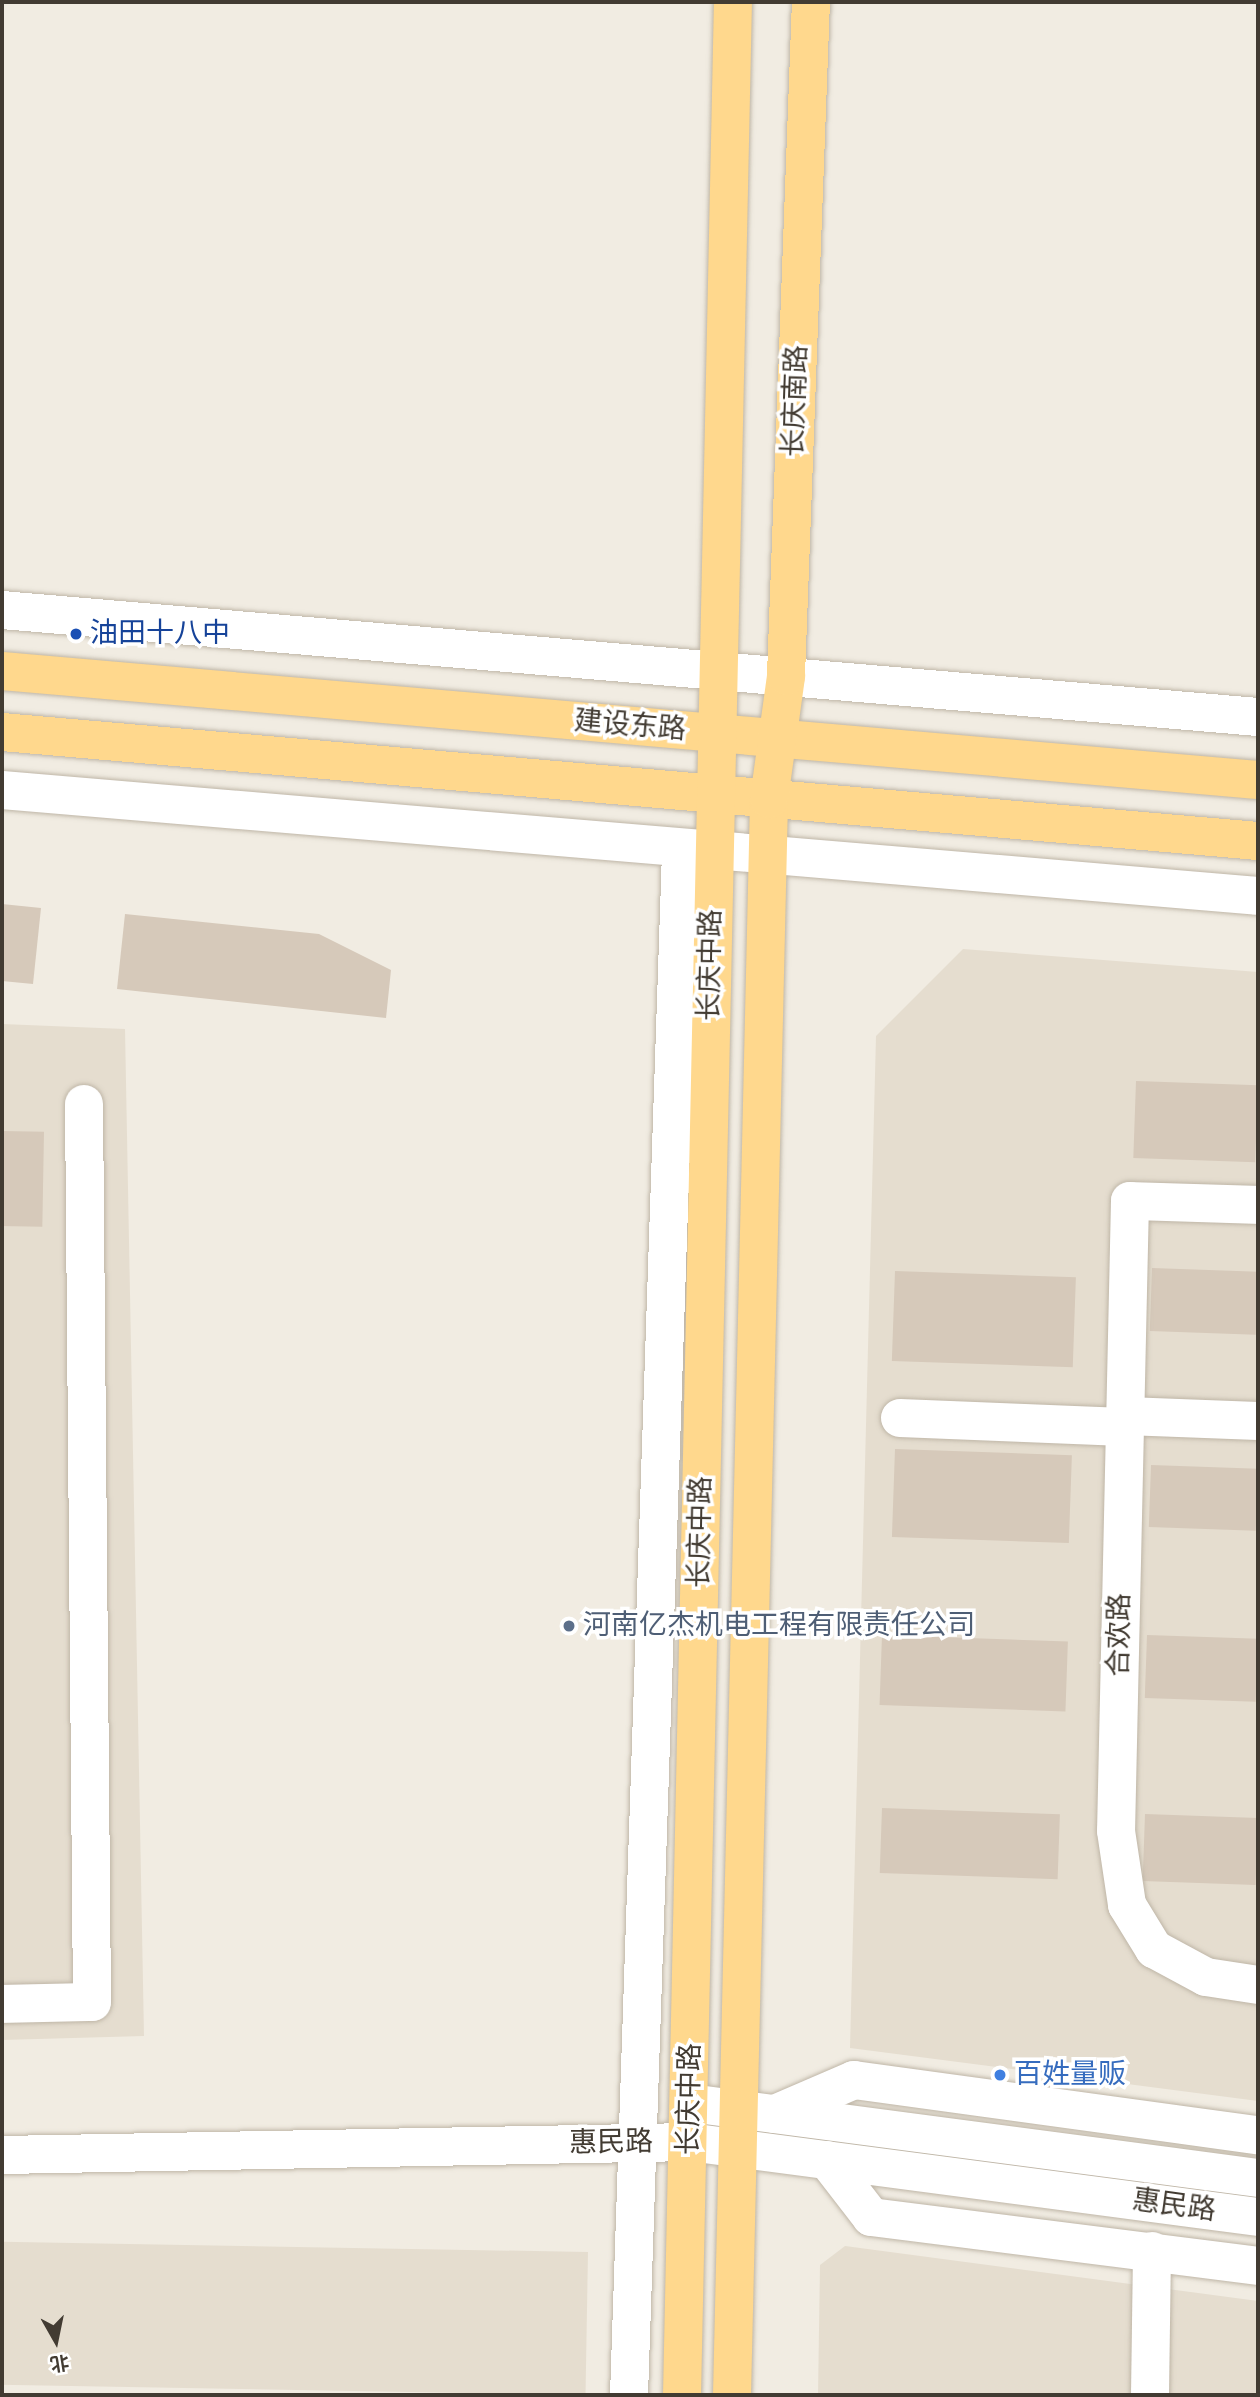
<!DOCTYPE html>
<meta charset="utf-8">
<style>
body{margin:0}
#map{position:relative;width:1260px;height:2397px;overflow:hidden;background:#f1ece2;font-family:"Alegreya Sans","Noto Sans SC",sans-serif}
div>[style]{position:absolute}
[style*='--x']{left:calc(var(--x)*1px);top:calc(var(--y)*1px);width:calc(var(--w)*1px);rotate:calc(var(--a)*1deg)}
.residential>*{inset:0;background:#e5ddcf;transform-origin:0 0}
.building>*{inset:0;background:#d6c9ba;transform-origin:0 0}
.roads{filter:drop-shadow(0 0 2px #bfb6a7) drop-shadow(0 0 2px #bfb6a7)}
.minor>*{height:38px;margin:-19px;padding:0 19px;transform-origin:19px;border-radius:19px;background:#fff}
.major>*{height:38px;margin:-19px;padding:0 19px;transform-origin:19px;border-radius:19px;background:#ffd88d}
.dots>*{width:19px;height:19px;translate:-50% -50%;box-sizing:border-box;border:4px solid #fff;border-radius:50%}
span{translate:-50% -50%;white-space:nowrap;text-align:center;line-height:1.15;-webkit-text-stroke:7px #fff;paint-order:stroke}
.street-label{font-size:28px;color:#423b32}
.transit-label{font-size:28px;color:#164399}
.left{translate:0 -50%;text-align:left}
.service-label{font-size:28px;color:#4e5e75}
.shop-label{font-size:28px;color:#366cbe}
.frame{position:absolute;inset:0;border:4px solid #423b32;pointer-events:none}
.north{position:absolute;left:21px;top:2306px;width:70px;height:70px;-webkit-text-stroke:5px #fff;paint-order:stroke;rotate:171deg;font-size:19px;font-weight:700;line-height:28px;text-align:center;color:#423b32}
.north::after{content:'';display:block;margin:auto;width:24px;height:32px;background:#423b32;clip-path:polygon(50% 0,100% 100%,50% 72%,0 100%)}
</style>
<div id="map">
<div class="residential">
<div style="clip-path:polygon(963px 949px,1258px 972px,1258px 2101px,850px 2048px,876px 1036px)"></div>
<div style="clip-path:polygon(2px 1024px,125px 1029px,144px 2036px,2px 2040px)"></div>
<div style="clip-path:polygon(845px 2246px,1258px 2301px,1258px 2395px,818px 2395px,820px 2265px)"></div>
<div style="left:588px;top:2252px;width:143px;height:586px;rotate:91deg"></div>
</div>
<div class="building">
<div style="clip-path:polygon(2px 904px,41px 908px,33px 984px,2px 981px)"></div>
<div style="clip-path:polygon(125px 914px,319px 934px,391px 970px,386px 1018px,117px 989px)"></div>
<div style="left:1136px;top:1081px;width:122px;height:77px;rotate:2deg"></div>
<div style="left:2px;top:1131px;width:42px;height:95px;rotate:1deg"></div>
<div style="left:1152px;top:1268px;width:106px;height:63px;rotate:2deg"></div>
<div style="left:895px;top:1271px;width:181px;height:90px;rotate:2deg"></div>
<div style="left:895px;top:1449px;width:177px;height:88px;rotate:2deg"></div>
<div style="left:1151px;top:1465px;width:107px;height:62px;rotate:2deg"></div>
<div style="left:882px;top:1635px;width:186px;height:70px;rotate:2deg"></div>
<div style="left:1147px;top:1635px;width:111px;height:63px;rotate:2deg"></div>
<div style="left:882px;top:1808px;width:178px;height:65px;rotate:2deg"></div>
<div style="left:1145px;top:1814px;width:113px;height:67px;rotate:2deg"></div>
</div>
<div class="roads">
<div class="minor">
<div style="--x:2;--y:610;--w:1261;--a:4.87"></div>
<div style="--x:2;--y:790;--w:1260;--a:4.82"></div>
<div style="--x:1258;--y:1205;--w:128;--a:-178.2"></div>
<div style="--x:1130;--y:1201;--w:630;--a:91.27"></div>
<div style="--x:1116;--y:1831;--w:75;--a:81.5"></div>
<div style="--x:1127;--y:1905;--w:52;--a:58.5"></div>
<div style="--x:1154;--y:1949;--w:59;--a:28.3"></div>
<div style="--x:1206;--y:1977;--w:53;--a:8.7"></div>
<div style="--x:1126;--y:1416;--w:132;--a:2.2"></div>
<div style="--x:900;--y:1418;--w:224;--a:2.3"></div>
<div style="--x:2;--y:2004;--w:90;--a:-1.3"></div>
<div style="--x:92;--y:2002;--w:898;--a:-90.51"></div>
<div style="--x:690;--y:2103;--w:573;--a:7.52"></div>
<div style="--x:775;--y:2114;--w:86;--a:-23.3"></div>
<div style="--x:854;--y:2080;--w:408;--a:7.8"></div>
<div style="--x:2;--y:2155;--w:687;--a:-1.08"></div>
<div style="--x:689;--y:2142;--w:574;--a:7.51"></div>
<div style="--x:827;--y:2160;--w:72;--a:52.3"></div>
<div style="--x:871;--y:2217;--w:390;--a:7.2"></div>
<div style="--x:629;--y:2395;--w:1547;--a:-88.07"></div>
<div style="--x:1150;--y:2395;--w:144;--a:-89.2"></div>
</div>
<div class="major">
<div style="--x:2;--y:671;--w:1261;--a:4.96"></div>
<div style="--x:2;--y:732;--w:1261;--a:4.96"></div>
<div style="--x:682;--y:2395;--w:2394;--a:-88.78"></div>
<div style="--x:732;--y:2395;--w:1596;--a:-88.67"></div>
<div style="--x:769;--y:799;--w:124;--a:-82.1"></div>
<div style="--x:786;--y:676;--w:674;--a:-87.88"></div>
</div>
</div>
<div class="dots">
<div style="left:76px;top:634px;background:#1a4fb4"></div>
<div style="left:569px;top:1626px;background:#5c6f8a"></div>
<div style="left:1000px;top:2075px;background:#3f7fe0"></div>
</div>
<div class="street-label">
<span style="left:796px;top:401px;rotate:-88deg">长庆南路</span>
<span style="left:630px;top:726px;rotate:5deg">建设东路</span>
<span style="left:711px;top:965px;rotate:-89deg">长庆中路</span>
<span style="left:701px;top:1532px;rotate:-89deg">长庆中路</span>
<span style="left:1120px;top:1635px;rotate:-89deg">合欢路</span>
<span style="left:690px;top:2099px;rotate:-89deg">长庆中路</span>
<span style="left:611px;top:2143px;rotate:-1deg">惠民路</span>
<span style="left:1174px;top:2206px;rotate:8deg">惠民路</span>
</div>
<div class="transit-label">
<span class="left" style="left:90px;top:634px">油田十八中</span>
</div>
<div class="service-label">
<span class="left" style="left:583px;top:1626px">河南亿杰机电工程有限责任公司</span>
</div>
<div class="shop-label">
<span class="left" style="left:1014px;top:2075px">百姓量贩</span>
</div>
<div class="frame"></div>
<div class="north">北</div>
</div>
